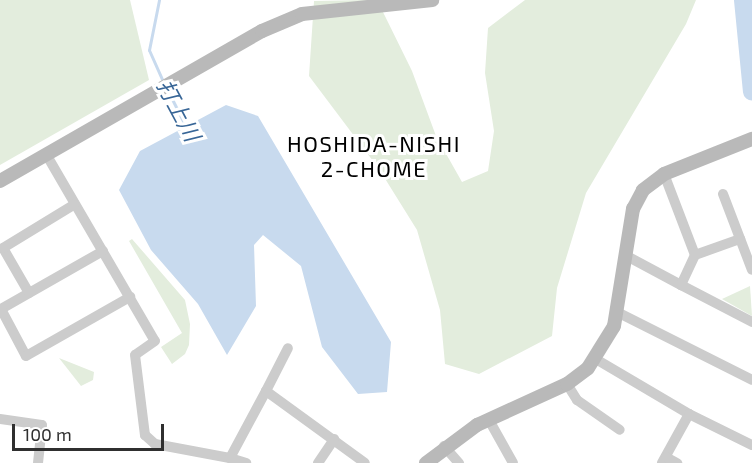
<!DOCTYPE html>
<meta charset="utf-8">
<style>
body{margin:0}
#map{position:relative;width:752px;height:463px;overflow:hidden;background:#fff;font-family:"Exo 2","Noto Sans JP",sans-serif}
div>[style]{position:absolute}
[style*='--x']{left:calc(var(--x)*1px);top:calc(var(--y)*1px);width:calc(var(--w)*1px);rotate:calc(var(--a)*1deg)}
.green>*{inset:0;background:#e3eddd}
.water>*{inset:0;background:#c8daee}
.stream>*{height:3px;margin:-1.5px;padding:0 1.5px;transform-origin:1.5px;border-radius:1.5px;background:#c8daee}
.river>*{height:18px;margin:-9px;padding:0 9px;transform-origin:9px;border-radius:9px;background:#c8daee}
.street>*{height:10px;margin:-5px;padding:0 5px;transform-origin:5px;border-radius:5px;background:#ccc}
.secondary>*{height:14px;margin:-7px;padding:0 7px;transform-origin:7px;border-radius:7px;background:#b9b9b9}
span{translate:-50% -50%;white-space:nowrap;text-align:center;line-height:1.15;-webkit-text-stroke:6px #fff;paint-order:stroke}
.water-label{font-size:22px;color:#386697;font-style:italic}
.neighbourhood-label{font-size:22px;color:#000;letter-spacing:1.5px}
.scale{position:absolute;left:12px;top:424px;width:152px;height:27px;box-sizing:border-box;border:3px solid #2f2f2f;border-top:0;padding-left:8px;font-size:18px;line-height:21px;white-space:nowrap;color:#2f2f2f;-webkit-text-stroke:4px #fff;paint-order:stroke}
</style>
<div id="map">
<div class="green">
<div style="clip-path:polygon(0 0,130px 0,149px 80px,0 165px)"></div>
<div style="clip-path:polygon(369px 0,382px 10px,412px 71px,436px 136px,462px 182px,488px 171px,494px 131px,485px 73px,488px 28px,525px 0,696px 0,686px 24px,586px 193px,557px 288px,552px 336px,479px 374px,445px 364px,440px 310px,417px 230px,379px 169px,309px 76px,314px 1px)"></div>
<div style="clip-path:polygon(132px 239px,185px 300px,190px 324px,189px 345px,185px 354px,172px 364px,161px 347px,182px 333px,129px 241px)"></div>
<div style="clip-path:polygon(750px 286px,752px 316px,722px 299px)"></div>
<div style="clip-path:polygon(59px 358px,94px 372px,93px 380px,81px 386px)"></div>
</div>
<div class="water">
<div style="clip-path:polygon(226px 105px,258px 116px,391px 342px,387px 392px,358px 394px,322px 347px,301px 266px,263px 235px,254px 245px,256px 306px,227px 355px,198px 304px,151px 250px,119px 190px,140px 151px)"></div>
</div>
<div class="stream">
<div style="--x:159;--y:0;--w:51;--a:101.3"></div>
<div style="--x:149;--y:50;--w:36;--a:66"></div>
<div style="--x:167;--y:89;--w:45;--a:63.4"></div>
</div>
<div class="river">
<div style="--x:743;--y:0;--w:92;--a:84.4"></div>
</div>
<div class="street">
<div style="--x:46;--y:154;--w:216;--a:59.8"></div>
<div style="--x:155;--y:341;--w:24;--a:145"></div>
<div style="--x:135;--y:355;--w:81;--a:82.9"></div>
<div style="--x:145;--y:435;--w:13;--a:42"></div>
<div style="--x:155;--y:444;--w:76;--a:10.6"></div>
<div style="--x:230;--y:458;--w:76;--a:-61.8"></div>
<div style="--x:266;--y:391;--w:122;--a:36"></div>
<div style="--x:723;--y:194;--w:81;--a:69.1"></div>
<div style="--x:103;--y:251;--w:117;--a:150.4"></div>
<div style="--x:1;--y:309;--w:53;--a:62"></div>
<div style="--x:26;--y:356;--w:120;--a:-29.6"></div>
<div style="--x:625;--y:255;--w:64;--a:28.2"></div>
<div style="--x:681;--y:285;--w:33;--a:-65"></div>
<div style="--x:695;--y:255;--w:87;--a:-110.9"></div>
<div style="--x:695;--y:255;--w:48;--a:-19.6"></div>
<div style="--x:681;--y:285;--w:80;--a:27.5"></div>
<div style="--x:29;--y:293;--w:52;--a:-120"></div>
<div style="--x:3;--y:248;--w:84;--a:-31.4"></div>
<div style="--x:617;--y:312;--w:151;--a:26.7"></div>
<div style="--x:594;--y:358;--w:110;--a:30.5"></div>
<div style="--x:689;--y:414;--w:56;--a:118.9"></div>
<div style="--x:567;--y:384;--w:19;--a:58"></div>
<div style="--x:577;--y:400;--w:52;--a:34.9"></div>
<div style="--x:266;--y:391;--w:48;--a:-62.9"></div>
<div style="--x:689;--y:414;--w:70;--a:26.2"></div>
<div style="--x:0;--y:419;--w:42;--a:8.1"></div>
<div style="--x:42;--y:425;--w:38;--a:96"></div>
<div style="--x:489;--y:420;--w:49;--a:60.8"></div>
<div style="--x:444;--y:446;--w:23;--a:49"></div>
<div style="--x:666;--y:457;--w:13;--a:29"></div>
<div style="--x:230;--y:458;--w:17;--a:17"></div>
<div style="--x:318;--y:463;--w:29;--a:-56"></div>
</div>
<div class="secondary">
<div style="--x:0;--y:181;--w:302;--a:-29.8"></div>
<div style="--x:262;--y:31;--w:43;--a:-23"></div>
<div style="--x:302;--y:14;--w:131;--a:-6.1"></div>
<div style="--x:426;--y:463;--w:64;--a:-36.7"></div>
<div style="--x:477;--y:425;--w:99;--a:-24.5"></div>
<div style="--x:567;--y:384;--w:26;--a:-37"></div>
<div style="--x:588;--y:368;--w:49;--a:-58.2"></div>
<div style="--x:614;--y:326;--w:119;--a:-80.8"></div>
<div style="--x:633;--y:209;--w:21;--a:-62"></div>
<div style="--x:643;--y:190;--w:26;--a:-37"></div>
<div style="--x:664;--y:174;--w:95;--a:-21.7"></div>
</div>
<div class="water-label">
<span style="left:179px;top:110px;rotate:62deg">打上川</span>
</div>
<div class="neighbourhood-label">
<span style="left:374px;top:156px">HOSHIDA-NISHI<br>2-CHOME</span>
</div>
<div class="scale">100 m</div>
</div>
